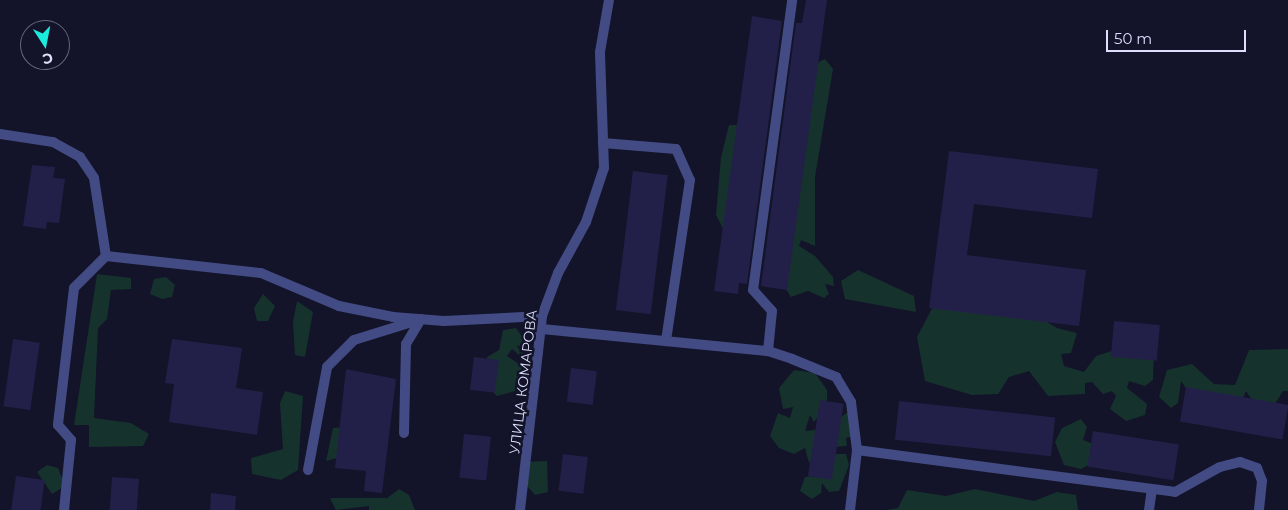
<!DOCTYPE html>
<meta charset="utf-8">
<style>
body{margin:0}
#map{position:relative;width:1288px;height:510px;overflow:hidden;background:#131329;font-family:Montserrat,sans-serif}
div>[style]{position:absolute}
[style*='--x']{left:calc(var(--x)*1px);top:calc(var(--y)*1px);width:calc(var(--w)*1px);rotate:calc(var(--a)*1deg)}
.green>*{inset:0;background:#16322d}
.building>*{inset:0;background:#222048;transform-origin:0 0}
.service>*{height:10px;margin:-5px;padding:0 5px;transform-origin:5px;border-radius:5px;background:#424b83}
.minor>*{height:10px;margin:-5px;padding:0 5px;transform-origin:5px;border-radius:5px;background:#424b83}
span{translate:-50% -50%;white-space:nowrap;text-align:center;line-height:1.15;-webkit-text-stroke:5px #131329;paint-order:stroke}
.street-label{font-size:14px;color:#dddffc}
.north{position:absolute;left:20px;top:20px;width:50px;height:50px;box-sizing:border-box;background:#131329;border:1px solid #64657d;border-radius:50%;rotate:169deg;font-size:14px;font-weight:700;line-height:20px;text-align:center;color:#dddffc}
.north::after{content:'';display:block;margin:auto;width:18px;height:22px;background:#1aebdd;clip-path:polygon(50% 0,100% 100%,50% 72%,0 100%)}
.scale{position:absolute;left:1106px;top:30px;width:140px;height:22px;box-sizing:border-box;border:2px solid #dddffc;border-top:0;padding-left:6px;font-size:15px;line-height:18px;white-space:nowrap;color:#dddffc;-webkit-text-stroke:4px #131329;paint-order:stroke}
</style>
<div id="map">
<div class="green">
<div style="clip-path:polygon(825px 59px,833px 69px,815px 177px,815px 246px,801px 240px,799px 246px,815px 256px,833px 277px,834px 286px,825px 284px,829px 294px,824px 298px,808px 291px,791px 297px,783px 285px,810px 66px)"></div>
<div style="clip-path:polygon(729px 125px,743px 125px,726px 234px,716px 215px,721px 157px)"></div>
<div style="clip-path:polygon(858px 270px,914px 296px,916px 312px,845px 299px,841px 281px)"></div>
<div style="clip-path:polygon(97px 274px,131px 278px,131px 289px,111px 290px,107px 319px,98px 328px,94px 418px,131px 423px,149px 434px,143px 446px,89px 447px,89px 425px,74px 425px)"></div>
<div style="clip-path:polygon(166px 277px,175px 285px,172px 297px,162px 299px,150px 294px,154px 279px)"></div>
<div style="clip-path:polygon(263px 294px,275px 306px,268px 321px,257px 321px,254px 308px)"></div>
<div style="clip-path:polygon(937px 299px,1037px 316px,1057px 328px,1077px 333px,1071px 353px,1061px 354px,1064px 366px,1084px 372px,1096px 356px,1118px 349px,1154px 349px,1153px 380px,1145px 386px,1129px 381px,1127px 388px,1147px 404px,1145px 415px,1126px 421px,1110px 409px,1116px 396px,1112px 391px,1103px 394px,1092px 382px,1085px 383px,1085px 394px,1048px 396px,1029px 371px,1009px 377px,998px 394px,972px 395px,925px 381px,917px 337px)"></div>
<div style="clip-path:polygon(297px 301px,313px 312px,305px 357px,295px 355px,293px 322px)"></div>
<div style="clip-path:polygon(516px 328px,528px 345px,521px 357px,512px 349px,507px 356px,522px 366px,515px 391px,497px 396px,485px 384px,487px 357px,499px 350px,503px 330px)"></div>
<div style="clip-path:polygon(1288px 349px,1288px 391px,1283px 391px,1271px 410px,1258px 409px,1246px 391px,1238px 409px,1201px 410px,1181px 381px,1178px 403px,1171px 408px,1159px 397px,1167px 370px,1192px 364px,1214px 384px,1235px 385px,1249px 350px)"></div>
<div style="clip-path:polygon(794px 370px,815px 373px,827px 390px,827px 406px,814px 422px,810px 415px,805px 431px,823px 429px,851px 410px,854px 436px,846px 438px,847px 446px,834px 447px,835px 454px,846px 454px,849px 465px,839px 491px,829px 492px,822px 483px,821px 493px,812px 499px,800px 491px,805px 477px,826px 475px,820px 455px,809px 463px,805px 448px,794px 454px,779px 448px,770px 436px,778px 413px,790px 418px,793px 407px,783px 409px,779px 388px)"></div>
<div style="clip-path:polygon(285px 391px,303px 396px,298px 470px,281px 480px,252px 474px,251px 458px,283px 449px,280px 403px)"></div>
<div style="clip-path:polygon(1081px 419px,1087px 427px,1083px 440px,1096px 445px,1092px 463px,1081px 469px,1064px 465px,1055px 442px,1062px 428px)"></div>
<div style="clip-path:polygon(345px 427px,341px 457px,326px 461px,333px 428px)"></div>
<div style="clip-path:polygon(547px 461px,548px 492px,535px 495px,519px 477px,525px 462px)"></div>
<div style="clip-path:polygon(47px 465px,58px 468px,65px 486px,52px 494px,37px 472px)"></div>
<div style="clip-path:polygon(399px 489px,409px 495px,415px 510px,369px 510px,369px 506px,336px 510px,330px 498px,387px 498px)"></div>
<div style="clip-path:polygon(975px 489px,1034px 501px,1057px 492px,1076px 495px,1078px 510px,886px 510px,898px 508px,907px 490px,946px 496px)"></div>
</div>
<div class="building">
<div style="clip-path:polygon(806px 0,827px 0,787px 290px,761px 286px,796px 23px,802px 23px)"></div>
<div style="clip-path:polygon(752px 16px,782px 21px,747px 284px,739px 283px,738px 294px,714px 291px)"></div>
<div style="clip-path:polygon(949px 151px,1098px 169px,1092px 218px,974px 204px,967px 255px,1086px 270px,1079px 326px,929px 308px)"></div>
<div style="clip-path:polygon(32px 165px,55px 167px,53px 178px,65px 179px,59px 223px,47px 222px,46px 229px,23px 226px)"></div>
<div style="left:633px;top:171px;width:35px;height:140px;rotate:7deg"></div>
<div style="left:1114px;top:321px;width:46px;height:36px;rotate:5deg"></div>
<div style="left:13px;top:339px;width:27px;height:68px;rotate:8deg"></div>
<div style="clip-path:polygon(172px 339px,242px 348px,236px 388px,263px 392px,257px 435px,169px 422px,174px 384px,165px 383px)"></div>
<div style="left:474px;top:357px;width:25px;height:33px;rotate:7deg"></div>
<div style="left:571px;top:368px;width:26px;height:34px;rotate:7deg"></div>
<div style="clip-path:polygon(346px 369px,396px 379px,382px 493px,364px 491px,366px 471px,335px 468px)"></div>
<div style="left:1186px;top:387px;width:104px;height:35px;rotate:10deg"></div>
<div style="left:820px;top:400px;width:24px;height:77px;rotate:9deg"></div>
<div style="left:899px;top:401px;width:157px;height:39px;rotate:6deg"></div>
<div style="left:1093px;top:431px;width:87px;height:36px;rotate:9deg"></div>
<div style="left:464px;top:434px;width:27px;height:44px;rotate:6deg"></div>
<div style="left:563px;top:454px;width:25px;height:37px;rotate:7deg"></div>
<div style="left:16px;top:476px;width:29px;height:34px;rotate:8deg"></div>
<div style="left:112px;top:477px;width:27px;height:33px;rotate:4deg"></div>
<div style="clip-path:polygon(211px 493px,236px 496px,235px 510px,210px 510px)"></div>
</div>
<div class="service">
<div style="--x:603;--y:143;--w:73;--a:4.7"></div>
<div style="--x:676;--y:149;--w:34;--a:66"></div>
<div style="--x:690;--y:180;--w:163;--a:98.5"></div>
<div style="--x:106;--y:256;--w:156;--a:6.3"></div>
<div style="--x:261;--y:273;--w:85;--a:22.9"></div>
<div style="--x:339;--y:306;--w:55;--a:11.5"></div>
<div style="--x:393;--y:317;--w:51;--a:4.5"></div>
<div style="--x:444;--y:321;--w:98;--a:-2.9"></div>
<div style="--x:542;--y:329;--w:227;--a:5.6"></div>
<div style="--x:768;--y:351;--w:25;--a:18"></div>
<div style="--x:792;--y:359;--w:48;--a:22.2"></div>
<div style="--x:836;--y:377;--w:29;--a:59"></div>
<div style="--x:851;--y:402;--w:48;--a:82.9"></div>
<div style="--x:768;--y:351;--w:40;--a:-84.3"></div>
<div style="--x:772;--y:311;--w:28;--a:-132"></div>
<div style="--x:753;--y:290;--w:293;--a:-82.3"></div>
<div style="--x:404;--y:433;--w:89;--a:-88.7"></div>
<div style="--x:406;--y:344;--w:29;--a:-59"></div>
<div style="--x:308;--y:470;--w:105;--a:-79.5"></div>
<div style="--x:327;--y:367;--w:38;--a:-45"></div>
<div style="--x:354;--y:340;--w:64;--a:-17.3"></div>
<div style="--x:850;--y:510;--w:60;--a:-83.3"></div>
<div style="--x:857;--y:450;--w:321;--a:7.5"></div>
<div style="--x:1175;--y:492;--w:51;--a:-29.1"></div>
<div style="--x:1220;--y:467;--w:21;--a:-14"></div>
<div style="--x:1240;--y:462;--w:18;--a:19"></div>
<div style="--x:1257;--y:468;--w:14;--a:69"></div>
<div style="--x:1262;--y:481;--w:29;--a:96"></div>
<div style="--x:1149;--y:510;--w:21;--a:-82"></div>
</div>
<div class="minor">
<div style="--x:0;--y:134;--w:54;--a:8.6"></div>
<div style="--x:53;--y:142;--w:31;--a:29"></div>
<div style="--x:80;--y:157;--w:25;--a:56"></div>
<div style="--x:94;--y:178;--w:79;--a:81.3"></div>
<div style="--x:106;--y:256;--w:45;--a:135"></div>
<div style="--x:74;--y:288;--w:138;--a:96.7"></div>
<div style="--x:58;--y:425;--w:20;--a:49"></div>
<div style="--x:71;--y:440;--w:70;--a:95.7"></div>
<div style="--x:520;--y:510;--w:195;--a:-83.5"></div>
<div style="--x:542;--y:316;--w:46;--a:-69.6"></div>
<div style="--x:558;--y:273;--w:58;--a:-61.2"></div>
<div style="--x:586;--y:222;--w:57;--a:-71.6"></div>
<div style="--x:604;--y:168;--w:116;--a:-92"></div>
<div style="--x:600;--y:52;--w:53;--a:-80.2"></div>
</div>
<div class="street-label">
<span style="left:523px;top:382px;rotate:-83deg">УЛИЦА КОМАРОВА</span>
</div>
<div class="north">С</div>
<div class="scale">50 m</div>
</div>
